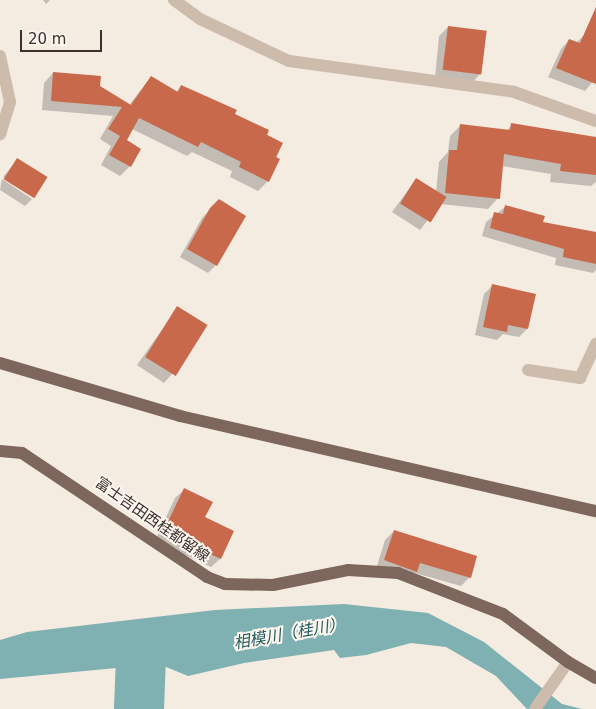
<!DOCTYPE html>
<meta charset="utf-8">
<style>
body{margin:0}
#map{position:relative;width:596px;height:709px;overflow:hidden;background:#f4ebe1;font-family:"DejaVu Sans","Noto Sans JP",sans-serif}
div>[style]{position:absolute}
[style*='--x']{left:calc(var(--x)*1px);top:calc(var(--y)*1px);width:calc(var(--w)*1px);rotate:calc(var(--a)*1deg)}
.water>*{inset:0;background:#7fb0b2}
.shadow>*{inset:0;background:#0003}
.river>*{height:50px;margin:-25px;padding:0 25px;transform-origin:25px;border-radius:25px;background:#7fb0b2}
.building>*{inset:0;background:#c8694b;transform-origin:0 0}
.minor>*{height:12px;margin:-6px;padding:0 6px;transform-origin:6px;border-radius:6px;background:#cdbbac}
.major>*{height:12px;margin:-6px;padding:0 6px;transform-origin:6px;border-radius:6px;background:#7d675c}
span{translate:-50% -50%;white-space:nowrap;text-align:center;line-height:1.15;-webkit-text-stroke:4px #fbf5ee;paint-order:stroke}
.street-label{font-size:15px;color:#3b302b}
.water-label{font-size:16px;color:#1f5a5e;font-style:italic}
.scale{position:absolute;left:20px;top:30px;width:82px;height:22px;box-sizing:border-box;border:2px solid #3b302b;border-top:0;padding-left:6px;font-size:15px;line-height:18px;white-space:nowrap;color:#3b302b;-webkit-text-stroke:4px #fbf5ee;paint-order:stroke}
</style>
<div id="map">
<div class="water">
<div style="clip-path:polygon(344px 604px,428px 613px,484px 642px,562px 704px,582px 709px,527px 709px,496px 676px,446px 647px,411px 643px,366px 655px,340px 658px,334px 650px,244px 663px,188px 676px,159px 664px,0 679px,0 640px,27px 632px,215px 610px)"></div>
</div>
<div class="shadow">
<div style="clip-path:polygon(43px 0,50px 0,46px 4px)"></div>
<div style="clip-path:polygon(448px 27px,480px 74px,472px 83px,435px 78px,439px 36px)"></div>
<div style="clip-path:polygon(585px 34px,596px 38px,596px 78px,585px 91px,548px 77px,561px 49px,569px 40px,576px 43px)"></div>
<div style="clip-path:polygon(53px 73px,98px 87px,129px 105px,151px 77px,176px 92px,181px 86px,282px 143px,268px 181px,258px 191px,230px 177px,232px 171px,192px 152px,187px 156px,132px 129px,125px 141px,130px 166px,120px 176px,101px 165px,111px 146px,100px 139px,113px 116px,42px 110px,44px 83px)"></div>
<div style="clip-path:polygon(512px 125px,596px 138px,596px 182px,591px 186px,550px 182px,551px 174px,502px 166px,498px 198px,488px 209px,440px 204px,420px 230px,392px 212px,416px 179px,436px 192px,439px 162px,448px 152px,450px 136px,460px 126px,506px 131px)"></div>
<div style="clip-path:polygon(17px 160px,33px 196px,3px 177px)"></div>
<div style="clip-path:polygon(2px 179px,32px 199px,25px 206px,0 190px)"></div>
<div style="clip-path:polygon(219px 200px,216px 265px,208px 273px,180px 257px,202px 218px)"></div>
<div style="clip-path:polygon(505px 207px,542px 223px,596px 234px,596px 270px,593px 273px,555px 265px,556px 258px,482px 236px,486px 222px)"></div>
<div style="clip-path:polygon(492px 286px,527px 329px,519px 337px,503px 334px,497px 340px,475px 335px,484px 294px)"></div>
<div style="clip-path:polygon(178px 307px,172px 374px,164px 383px,137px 365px)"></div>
<div style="clip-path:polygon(184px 490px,203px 518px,232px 532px,220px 559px,211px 567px,155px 541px,175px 498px)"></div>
<div style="clip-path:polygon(394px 531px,470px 577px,461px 586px,415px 573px,408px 580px,376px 569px,385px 540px)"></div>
</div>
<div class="river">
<div style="--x:139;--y:709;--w:52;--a:-87.8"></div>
</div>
<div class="building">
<div style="clip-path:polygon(596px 7px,596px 84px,556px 68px,569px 39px,580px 43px)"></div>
<div style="left:448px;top:26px;width:39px;height:44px;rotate:7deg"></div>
<div style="clip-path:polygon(53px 72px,101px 76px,100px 86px,131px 105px,151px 76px,178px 92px,181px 85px,237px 110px,235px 114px,269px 130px,267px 135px,283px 143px,276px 157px,280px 159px,269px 182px,239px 167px,241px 162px,201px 142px,198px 147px,139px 118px,127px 140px,141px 149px,131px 167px,109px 155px,120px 136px,108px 129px,122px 107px,51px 101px)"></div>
<div style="clip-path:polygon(511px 123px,596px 137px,596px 175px,560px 171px,561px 164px,504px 154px,500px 199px,445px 193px,449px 150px,457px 150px,460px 124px,510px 130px)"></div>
<div style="left:17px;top:158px;width:36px;height:25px;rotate:32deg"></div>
<div style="left:416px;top:178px;width:36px;height:30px;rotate:32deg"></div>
<div style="clip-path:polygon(219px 199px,246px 216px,217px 266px,187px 249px,210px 208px)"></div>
<div style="clip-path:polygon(505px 205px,545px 216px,543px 222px,596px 232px,596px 264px,563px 257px,564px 249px,490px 228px,494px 212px,503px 214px)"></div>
<div style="clip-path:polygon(492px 284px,536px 294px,528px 329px,508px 325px,507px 332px,483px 327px)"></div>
<div style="left:177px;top:306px;width:36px;height:60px;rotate:32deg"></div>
<div style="clip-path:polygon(184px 488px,213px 502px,205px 517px,234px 531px,221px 559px,163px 532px)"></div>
<div style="clip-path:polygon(394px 530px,477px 556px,471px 578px,420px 563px,417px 572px,384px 560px)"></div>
</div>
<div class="minor">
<div style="--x:174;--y:0;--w:32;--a:36"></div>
<div style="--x:200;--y:19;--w:98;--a:25.3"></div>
<div style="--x:289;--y:61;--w:227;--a:7.8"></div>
<div style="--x:514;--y:92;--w:87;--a:19.5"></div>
<div style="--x:0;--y:56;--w:47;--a:77.7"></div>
<div style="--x:10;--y:102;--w:34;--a:107"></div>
<div style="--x:528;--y:370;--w:53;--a:8.7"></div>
<div style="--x:580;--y:378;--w:38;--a:-65"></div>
<div style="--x:535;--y:709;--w:57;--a:-54.9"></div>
</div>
<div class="major">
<div style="--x:0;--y:363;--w:188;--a:16.4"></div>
<div style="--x:180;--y:416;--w:427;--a:12.9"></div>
<div style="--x:0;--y:451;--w:22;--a:5"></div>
<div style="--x:22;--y:453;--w:223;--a:33.8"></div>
<div style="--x:207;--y:577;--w:19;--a:21"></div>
<div style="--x:225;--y:584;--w:48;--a:1.2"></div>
<div style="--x:273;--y:585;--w:76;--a:-11.3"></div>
<div style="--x:348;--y:570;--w:50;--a:3.4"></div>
<div style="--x:398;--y:573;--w:113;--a:21.3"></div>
<div style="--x:503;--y:614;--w:81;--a:36.4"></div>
<div style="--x:568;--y:662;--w:32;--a:30"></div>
</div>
<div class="street-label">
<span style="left:152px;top:520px;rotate:35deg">富士吉田西桂都留線</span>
</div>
<div class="water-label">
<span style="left:289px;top:634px;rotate:-10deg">相模川（桂川）</span>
</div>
<div class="scale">20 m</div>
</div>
